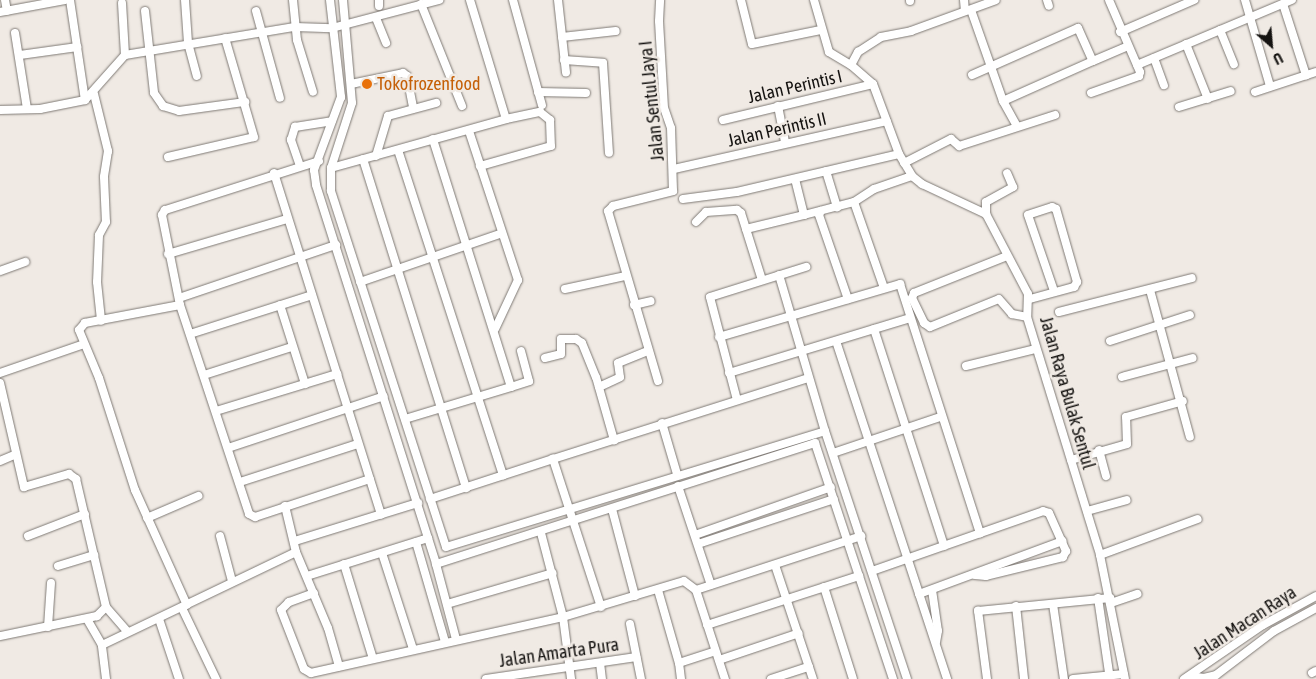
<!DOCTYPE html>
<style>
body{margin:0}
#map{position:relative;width:1316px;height:679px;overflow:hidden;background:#f0eae4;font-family:"Asap Condensed",sans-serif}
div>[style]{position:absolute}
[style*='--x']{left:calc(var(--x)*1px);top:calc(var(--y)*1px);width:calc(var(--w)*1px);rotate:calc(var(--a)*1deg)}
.roads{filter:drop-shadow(0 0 1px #7e7974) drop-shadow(0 0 1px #7e7974)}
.minor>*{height:8px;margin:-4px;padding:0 4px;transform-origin:4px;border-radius:4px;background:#fff}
.dots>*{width:14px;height:14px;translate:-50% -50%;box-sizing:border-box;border:2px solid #f0eae4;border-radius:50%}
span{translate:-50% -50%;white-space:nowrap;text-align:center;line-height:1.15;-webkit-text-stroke:5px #f0eae4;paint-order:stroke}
.food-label{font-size:18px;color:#c56008}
.left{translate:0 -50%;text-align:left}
.street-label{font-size:18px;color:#151311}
.north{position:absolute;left:1246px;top:20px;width:50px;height:50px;-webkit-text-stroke:4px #f0eae4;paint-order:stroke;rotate:153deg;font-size:14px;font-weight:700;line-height:20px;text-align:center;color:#151311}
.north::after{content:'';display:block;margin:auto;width:18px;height:22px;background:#151311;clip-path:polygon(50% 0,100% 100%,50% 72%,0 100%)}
</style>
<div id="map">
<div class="roads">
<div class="minor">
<div style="--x:5;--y:0;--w:11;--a:80"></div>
<div style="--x:70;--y:0;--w:101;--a:81.5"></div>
<div style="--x:185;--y:0;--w:43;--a:86"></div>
<div style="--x:188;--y:43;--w:34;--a:75"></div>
<div style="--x:293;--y:0;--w:40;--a:84.3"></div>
<div style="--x:297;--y:40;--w:54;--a:72.9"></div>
<div style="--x:330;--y:0;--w:98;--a:83.5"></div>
<div style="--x:341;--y:97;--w:78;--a:110.3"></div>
<div style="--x:314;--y:170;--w:15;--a:82"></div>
<div style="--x:316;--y:185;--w:398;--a:72.4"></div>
<div style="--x:436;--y:564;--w:398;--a:-17.7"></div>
<div style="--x:815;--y:443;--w:249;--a:71.7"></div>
<div style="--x:343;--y:0;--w:103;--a:85"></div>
<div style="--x:352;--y:103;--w:68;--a:107.9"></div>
<div style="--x:331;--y:168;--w:23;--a:90"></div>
<div style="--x:331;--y:191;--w:374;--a:72.1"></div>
<div style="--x:446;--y:547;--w:396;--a:-17"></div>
<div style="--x:825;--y:431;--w:261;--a:71.7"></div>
<div style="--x:379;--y:0;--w:6;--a:90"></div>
<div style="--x:470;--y:0;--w:124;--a:73.2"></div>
<div style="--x:513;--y:0;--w:109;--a:74.6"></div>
<div style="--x:558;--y:0;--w:73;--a:83.7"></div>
<div style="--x:741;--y:0;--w:45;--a:76"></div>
<div style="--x:752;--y:44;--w:70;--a:-11.5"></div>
<div style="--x:814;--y:0;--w:54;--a:73.9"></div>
<div style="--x:829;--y:52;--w:26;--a:31"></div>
<div style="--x:851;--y:65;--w:29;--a:41"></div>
<div style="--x:873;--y:84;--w:75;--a:69.6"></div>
<div style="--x:899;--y:154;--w:26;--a:59"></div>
<div style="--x:912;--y:176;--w:13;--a:39"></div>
<div style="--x:922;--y:184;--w:71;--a:25.1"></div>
<div style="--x:986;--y:214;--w:90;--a:62.3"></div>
<div style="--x:1028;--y:294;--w:23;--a:92"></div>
<div style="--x:1027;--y:317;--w:249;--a:72.9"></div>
<div style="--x:1100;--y:555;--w:126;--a:78.6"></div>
<div style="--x:910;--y:0;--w:1;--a:90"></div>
<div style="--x:964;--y:0;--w:11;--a:85"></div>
<div style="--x:1047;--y:0;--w:6;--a:72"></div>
<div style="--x:1245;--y:0;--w:90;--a:73.8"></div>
<div style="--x:122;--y:3;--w:52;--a:86.7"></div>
<div style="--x:421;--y:4;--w:110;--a:68.1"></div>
<div style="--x:1283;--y:4;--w:75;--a:72.1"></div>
<div style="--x:971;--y:10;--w:96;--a:70.6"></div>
<div style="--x:1003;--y:101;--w:29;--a:61"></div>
<div style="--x:145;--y:11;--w:82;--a:83.7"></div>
<div style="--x:154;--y:93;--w:16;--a:55"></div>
<div style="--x:163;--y:106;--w:17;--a:17"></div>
<div style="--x:179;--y:111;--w:67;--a:-7.8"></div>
<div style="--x:256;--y:11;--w:90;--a:74.6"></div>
<div style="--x:0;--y:12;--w:66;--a:-10.5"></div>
<div style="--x:376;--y:18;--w:27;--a:68"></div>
<div style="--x:1220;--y:30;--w:37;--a:68"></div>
<div style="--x:1120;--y:32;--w:81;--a:-23.4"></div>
<div style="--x:15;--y:33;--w:77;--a:81"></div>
<div style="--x:562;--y:37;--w:54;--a:-6.3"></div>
<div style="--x:1186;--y:44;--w:59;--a:68.2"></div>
<div style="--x:20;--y:55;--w:58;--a:-8"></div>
<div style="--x:1154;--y:58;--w:29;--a:70"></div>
<div style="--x:564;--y:60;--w:39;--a:4"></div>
<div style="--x:603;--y:63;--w:90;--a:86.2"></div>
<div style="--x:851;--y:65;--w:15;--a:-62"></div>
<div style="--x:858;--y:52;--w:27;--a:-33"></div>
<div style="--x:881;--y:37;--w:31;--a:-11"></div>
<div style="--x:911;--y:31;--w:90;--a:-20"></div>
<div style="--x:1137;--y:65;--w:168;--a:-22.8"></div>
<div style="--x:972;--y:75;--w:116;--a:-23.9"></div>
<div style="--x:1078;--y:28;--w:36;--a:66"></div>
<div style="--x:1093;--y:61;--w:36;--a:-23"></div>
<div style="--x:351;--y:84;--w:53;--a:-11.9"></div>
<div style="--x:403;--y:73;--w:5;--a:37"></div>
<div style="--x:407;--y:76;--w:33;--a:79"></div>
<div style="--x:538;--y:92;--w:48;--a:1.2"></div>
<div style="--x:1255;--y:92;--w:64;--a:-18.2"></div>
<div style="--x:1091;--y:93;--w:51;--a:-19.5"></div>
<div style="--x:1139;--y:76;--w:4;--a:-76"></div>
<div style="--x:1140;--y:72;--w:78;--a:-113.3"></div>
<div style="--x:94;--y:94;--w:59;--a:76.2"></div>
<div style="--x:108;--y:151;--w:26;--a:99"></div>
<div style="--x:104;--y:177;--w:45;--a:87.5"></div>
<div style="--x:106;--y:222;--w:15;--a:118"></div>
<div style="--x:99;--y:235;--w:47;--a:92.4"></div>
<div style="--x:97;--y:282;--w:39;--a:84"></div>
<div style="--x:1003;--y:101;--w:98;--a:-24"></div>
<div style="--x:778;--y:106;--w:38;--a:79"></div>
<div style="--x:1179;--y:107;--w:54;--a:-17.1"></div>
<div style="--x:0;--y:110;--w:40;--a:-1.4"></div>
<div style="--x:40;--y:109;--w:46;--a:-11.3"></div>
<div style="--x:85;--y:100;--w:60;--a:-48.4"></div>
<div style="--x:125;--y:55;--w:172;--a:-9.4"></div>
<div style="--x:295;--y:27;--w:37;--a:2"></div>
<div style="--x:332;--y:28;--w:111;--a:-14.7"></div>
<div style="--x:723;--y:120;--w:154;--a:-13.5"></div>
<div style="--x:469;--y:131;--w:157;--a:71.8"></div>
<div style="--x:518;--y:280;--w:54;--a:115.1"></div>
<div style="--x:398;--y:150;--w:342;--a:72.1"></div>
<div style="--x:376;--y:156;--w:42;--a:-73.3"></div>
<div style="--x:388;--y:116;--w:50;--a:-15.2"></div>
<div style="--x:168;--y:157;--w:88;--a:-13.1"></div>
<div style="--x:254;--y:137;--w:103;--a:-106.3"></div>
<div style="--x:363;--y:159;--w:345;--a:72.6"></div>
<div style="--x:319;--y:161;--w:162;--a:162.3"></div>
<div style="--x:165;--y:210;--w:6;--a:121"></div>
<div style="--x:162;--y:215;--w:92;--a:78.7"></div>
<div style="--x:180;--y:305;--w:220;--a:71.7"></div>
<div style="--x:249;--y:514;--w:7;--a:27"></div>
<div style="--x:255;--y:517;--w:121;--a:-18.3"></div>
<div style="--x:904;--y:163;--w:53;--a:-27.1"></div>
<div style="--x:951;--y:139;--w:11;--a:41"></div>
<div style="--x:959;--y:146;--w:101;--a:-17.9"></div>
<div style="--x:300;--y:166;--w:28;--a:-109"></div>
<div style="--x:291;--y:140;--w:14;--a:-73"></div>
<div style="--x:295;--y:127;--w:37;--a:-9"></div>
<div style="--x:331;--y:168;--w:182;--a:-15.6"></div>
<div style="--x:506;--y:119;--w:35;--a:-12"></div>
<div style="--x:540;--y:112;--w:13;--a:39"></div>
<div style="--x:550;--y:120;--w:26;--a:88"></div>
<div style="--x:551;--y:146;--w:74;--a:164.3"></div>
<div style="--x:674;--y:169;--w:218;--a:-12.7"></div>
<div style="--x:826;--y:171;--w:38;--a:73"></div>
<div style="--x:274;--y:173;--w:358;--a:72.6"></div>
<div style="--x:683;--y:199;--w:54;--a:-7.4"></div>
<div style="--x:737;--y:192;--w:166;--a:-13.2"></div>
<div style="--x:854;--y:202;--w:91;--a:70.8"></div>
<div style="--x:821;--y:211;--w:4;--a:117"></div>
<div style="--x:819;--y:215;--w:89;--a:71"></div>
<div style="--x:986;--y:214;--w:12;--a:-90"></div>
<div style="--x:986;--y:202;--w:31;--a:-29"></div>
<div style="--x:1013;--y:187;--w:15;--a:-113"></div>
<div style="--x:804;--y:215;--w:52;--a:-14.6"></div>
<div style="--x:854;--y:202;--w:24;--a:-33"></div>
<div style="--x:874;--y:189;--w:40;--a:-18.9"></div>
<div style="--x:696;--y:222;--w:14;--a:-45"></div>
<div style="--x:706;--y:212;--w:31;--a:-4"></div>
<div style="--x:737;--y:210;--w:5;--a:37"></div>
<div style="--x:741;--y:213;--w:70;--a:72.6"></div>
<div style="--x:746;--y:229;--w:60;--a:-13.6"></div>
<div style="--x:804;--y:215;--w:37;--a:-104"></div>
<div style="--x:168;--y:254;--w:124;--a:-16.4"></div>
<div style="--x:1007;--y:256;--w:100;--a:158.3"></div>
<div style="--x:914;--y:293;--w:5;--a:112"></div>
<div style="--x:912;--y:298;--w:28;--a:64"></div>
<div style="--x:924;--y:323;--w:7;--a:34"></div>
<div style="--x:930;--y:327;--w:74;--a:-22.1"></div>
<div style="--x:999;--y:299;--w:20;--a:49"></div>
<div style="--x:1012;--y:314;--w:15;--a:11"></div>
<div style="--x:0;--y:271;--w:27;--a:-20"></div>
<div style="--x:779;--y:275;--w:163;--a:73.6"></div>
<div style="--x:360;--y:282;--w:150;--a:-19"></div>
<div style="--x:565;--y:289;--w:61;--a:-12.2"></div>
<div style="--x:1150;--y:290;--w:152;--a:74.8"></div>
<div style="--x:179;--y:298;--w:166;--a:-18.7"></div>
<div style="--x:1030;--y:299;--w:46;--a:-15.3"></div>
<div style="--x:1074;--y:287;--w:6;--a:-59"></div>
<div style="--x:1077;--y:282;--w:76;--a:-106"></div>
<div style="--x:1056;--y:209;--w:4;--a:-153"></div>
<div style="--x:1052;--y:207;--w:25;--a:162"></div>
<div style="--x:1028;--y:215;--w:80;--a:71.1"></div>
<div style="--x:180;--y:305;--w:97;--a:169.3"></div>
<div style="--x:85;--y:323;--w:9;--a:131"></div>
<div style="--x:79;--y:330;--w:52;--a:67.4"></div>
<div style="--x:99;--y:378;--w:118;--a:72.2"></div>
<div style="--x:135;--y:490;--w:126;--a:65.7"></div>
<div style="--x:280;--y:305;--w:83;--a:72.4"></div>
<div style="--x:634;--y:305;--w:17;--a:-13"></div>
<div style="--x:1059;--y:312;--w:137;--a:-14.3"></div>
<div style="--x:874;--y:329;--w:228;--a:72.1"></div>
<div style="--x:190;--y:334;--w:128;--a:-17.7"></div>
<div style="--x:719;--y:337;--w:189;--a:-16.3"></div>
<div style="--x:900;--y:284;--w:262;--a:72.2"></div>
<div style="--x:836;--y:341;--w:356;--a:71.8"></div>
<div style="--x:1110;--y:341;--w:84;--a:-18"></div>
<div style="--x:545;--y:358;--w:16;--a:-14"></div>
<div style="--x:561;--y:354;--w:15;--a:-90"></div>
<div style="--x:561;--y:339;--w:15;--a:0"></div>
<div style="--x:576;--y:339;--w:7;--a:34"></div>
<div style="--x:582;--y:343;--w:37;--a:68"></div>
<div style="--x:596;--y:377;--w:66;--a:74.1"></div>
<div style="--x:966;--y:366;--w:72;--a:-13.7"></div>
<div style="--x:0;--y:373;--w:89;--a:-19"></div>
<div style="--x:729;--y:373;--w:189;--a:-16.9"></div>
<div style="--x:204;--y:375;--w:92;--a:-17.7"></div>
<div style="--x:1122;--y:377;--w:73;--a:-15"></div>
<div style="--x:658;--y:381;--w:177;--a:-106.4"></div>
<div style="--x:608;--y:211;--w:7;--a:-45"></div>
<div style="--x:613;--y:206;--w:62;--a:-14"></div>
<div style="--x:673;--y:191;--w:63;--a:-91.8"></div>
<div style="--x:671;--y:128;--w:21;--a:-109"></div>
<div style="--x:664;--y:108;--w:87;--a:-93.3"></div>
<div style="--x:659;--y:21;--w:21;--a:-87"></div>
<div style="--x:0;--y:383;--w:107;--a:77"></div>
<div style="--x:24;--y:487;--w:47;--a:-16.1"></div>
<div style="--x:69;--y:474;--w:9;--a:36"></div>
<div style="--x:76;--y:479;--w:131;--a:76.8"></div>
<div style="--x:106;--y:607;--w:13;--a:135"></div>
<div style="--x:97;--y:616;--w:99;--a:168.3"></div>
<div style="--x:511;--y:387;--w:19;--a:-18"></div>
<div style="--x:529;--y:381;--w:31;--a:-105"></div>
<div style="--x:599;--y:387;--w:23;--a:-25"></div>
<div style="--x:620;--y:377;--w:14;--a:-98"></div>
<div style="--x:618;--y:363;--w:32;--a:-22"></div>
<div style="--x:737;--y:400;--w:106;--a:-104.7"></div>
<div style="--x:710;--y:297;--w:101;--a:-17.4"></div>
<div style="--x:216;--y:411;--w:127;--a:-17"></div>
<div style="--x:405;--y:419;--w:111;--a:-16.8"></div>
<div style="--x:511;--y:387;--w:260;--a:-107.5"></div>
<div style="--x:662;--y:423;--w:53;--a:73.6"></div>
<div style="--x:228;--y:448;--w:164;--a:-18.4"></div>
<div style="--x:1099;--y:450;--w:27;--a:75"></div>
<div style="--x:833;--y:453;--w:113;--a:-18.6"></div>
<div style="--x:1071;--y:460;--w:58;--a:-15.9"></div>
<div style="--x:1127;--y:444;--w:27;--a:-92"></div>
<div style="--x:1126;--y:417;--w:59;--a:-15.7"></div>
<div style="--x:0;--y:461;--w:15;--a:-23"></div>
<div style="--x:240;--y:482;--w:124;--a:-17.9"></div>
<div style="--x:678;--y:486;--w:104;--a:71.6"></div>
<div style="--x:430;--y:499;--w:129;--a:-18"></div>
<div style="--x:285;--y:506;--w:47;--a:76.6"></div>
<div style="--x:296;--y:552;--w:82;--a:67.2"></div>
<div style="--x:328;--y:628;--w:40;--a:74"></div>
<div style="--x:612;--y:509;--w:90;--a:75.2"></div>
<div style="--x:1087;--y:511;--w:41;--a:-15.4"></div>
<div style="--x:147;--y:518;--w:56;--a:-23.3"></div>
<div style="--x:541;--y:533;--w:87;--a:75.3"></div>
<div style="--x:563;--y:617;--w:63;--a:82.6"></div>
<div style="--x:695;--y:535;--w:144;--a:-19.4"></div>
<div style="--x:28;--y:536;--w:61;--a:-21.1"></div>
<div style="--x:220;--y:536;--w:47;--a:75.1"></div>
<div style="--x:295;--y:541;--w:129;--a:-17.2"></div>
<div style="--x:416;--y:542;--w:104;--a:73.8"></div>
<div style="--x:698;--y:544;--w:143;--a:-18.3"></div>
<div style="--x:382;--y:553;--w:101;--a:72.1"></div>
<div style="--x:1100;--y:555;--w:104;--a:-20.2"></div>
<div style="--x:344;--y:564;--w:99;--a:73"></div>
<div style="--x:436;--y:564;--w:78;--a:75.1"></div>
<div style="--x:775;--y:565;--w:120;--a:71.6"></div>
<div style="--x:58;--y:566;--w:38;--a:-17"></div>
<div style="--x:872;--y:571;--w:181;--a:-19.3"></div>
<div style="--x:1043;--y:511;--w:6;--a:18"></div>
<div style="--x:1049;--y:513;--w:42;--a:65.9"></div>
<div style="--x:1066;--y:551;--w:7;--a:117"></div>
<div style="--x:1063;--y:557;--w:79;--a:166.1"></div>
<div style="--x:986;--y:576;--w:11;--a:-175"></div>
<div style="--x:307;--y:576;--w:127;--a:-17.4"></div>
<div style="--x:824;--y:587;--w:96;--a:72.5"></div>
<div style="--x:658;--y:590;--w:76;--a:74"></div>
<div style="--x:696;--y:590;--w:94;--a:72"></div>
<div style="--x:932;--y:590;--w:41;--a:81.7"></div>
<div style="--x:938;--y:631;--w:11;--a:100"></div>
<div style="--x:314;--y:593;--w:27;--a:160"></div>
<div style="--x:289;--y:602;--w:11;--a:135"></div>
<div style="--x:281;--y:610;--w:63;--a:68.7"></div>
<div style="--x:304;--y:669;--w:8;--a:30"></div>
<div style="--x:311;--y:673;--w:258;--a:-12.5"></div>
<div style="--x:563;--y:617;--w:126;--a:-16.6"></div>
<div style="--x:684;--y:581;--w:15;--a:37"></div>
<div style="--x:696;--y:590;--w:174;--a:-18.1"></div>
<div style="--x:919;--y:594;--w:153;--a:-20.3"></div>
<div style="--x:1098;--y:598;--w:82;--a:81.6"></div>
<div style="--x:1111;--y:603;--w:28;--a:-19"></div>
<div style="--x:447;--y:604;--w:110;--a:-16.3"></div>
<div style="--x:1053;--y:604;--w:76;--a:81.7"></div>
<div style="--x:1016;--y:606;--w:73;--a:83.7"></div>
<div style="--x:106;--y:607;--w:32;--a:49"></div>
<div style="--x:601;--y:607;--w:156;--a:-108"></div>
<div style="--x:553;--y:459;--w:268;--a:-17.6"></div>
<div style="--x:182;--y:608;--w:79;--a:64.4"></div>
<div style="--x:87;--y:619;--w:30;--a:60"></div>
<div style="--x:159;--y:619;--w:63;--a:71.6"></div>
<div style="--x:630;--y:624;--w:56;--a:78.7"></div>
<div style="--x:707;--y:625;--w:160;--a:-17.9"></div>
<div style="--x:48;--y:627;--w:44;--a:-86.1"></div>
<div style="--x:719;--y:660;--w:84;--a:-18.6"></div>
<div style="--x:600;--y:663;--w:16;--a:83"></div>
<div style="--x:1312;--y:673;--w:4;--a:-27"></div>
<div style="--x:1190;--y:676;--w:14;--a:8"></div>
<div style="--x:1204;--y:678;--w:12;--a:-14"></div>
<div style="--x:1216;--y:675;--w:73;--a:-37.2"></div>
<div style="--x:1274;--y:631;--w:48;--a:-28.7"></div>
<div style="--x:106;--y:679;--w:34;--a:-97"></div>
<div style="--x:102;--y:645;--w:215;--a:-25.6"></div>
<div style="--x:486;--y:679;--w:152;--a:-8.3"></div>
<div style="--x:681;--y:679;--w:16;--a:-97"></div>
<div style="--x:679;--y:663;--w:38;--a:-18"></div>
<div style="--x:771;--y:679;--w:40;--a:-18"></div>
<div style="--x:987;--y:679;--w:69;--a:-97.5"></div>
<div style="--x:978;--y:611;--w:133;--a:-5.6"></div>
<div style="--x:1073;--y:679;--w:51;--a:-5.6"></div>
<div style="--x:1184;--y:679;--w:96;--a:-34.4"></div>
<div style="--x:1263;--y:625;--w:60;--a:-28.7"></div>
</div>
</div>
<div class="dots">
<div style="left:367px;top:84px;background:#e8710a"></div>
</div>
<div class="food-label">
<span class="left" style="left:377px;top:84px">Tokofrozenfood</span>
</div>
<div class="street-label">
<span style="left:795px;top:87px;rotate:-13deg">Jalan Perintis I</span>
<span style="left:652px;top:101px;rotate:-96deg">Jalan Sentul Jaya I</span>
<span style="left:777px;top:130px;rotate:-13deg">Jalan Perintis II</span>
<span style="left:1067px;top:393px;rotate:74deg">Jalan Raya Bulak Sentul</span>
<span style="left:1245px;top:623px;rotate:-33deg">Jalan Macan Raya</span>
<span style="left:559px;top:653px;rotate:-8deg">Jalan Amarta Pura</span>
</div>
<div class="north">U</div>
</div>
